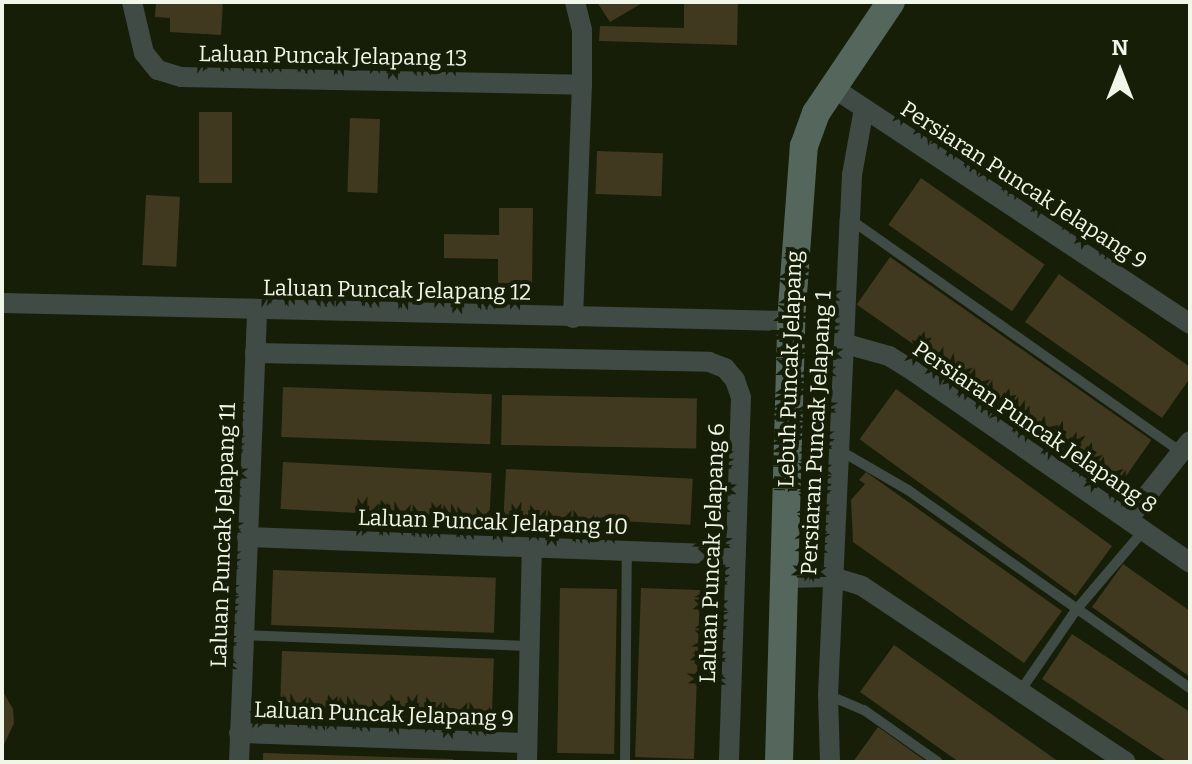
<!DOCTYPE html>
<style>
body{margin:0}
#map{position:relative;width:1192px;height:764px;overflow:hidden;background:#161e08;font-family:Bitter,serif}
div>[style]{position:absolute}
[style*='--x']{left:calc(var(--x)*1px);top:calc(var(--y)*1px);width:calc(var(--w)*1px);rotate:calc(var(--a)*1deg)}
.building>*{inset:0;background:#403920;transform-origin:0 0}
.lane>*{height:10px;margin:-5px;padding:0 5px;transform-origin:5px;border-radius:5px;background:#404b45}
.street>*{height:20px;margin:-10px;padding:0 10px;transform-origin:10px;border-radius:10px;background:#404b45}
.secondary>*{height:28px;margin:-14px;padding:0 14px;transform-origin:14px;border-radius:14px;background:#55675c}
span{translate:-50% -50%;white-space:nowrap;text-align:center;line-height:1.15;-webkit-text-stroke:8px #161e08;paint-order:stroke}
.street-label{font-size:22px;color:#f0f7e9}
.frame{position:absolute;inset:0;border:4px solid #f0f7e9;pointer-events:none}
.north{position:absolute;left:1080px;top:32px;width:80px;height:80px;-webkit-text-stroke:6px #161e08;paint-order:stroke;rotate:0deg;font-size:22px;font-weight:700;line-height:32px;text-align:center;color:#f0f7e9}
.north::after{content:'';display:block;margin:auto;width:28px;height:36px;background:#f0f7e9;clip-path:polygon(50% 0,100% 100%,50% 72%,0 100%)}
</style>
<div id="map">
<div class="building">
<div style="clip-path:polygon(156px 2px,223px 2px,221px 35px,170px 32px,170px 18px,155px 17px)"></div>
<div style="clip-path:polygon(597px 2px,644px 2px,610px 22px)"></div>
<div style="clip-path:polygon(684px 2px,738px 2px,737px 45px,599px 41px,600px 26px,684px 28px)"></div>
<div style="left:199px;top:112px;width:33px;height:71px"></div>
<div style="left:350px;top:118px;width:30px;height:74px;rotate:2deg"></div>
<div style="left:597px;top:151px;width:66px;height:43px;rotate:2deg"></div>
<div style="left:921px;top:178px;width:151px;height:57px;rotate:35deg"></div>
<div style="left:146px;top:195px;width:34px;height:70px;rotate:3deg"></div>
<div style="clip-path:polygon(499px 208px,533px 208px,532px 284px,498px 283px,498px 259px,444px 258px,444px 234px,499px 235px)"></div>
<div style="left:890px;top:257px;width:319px;height:58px;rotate:35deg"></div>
<div style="clip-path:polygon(1059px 274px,1190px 367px,1190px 378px,1162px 418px,1025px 322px)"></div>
<div style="left:283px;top:387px;width:209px;height:50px;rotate:2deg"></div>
<div style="left:896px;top:389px;width:267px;height:62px;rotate:36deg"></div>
<div style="left:502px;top:395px;width:195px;height:50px;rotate:1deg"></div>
<div style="left:283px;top:462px;width:209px;height:47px;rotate:3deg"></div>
<div style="left:506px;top:469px;width:187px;height:46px;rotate:3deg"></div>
<div style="clip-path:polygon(866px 472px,1062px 611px,1024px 663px,853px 542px,851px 500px,865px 484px,859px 480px)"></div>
<div style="clip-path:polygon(1123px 564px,1190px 611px,1190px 677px,1092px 607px)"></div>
<div style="left:273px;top:570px;width:223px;height:55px;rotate:2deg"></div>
<div style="left:560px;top:588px;width:57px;height:165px;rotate:1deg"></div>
<div style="left:641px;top:588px;width:59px;height:169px;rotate:2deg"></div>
<div style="clip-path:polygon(1072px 634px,1190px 712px,1190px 762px,1168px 762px,1042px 679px)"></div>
<div style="clip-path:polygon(894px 645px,1059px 762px,959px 762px,860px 692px)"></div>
<div style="left:282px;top:651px;width:212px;height:62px;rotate:2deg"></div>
<div style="clip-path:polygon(2px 690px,13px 709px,14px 723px,2px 749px)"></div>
<div style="clip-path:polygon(878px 727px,927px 762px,853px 762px)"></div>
<div style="clip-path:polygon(263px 753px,453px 759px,453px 762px,263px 762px)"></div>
</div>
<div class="lane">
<div style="--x:851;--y:220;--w:403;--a:35.1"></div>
<div style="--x:839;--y:450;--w:80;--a:30.1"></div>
<div style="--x:908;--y:490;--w:345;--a:35.1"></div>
<div style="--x:243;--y:635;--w:286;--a:2.2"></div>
<div style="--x:1021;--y:690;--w:97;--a:-55.5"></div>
<div style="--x:1076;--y:610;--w:105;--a:-49.6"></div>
<div style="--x:828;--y:695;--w:39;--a:23"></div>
<div style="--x:864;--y:710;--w:90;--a:35.1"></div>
<div style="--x:625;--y:762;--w:211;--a:-89.5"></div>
</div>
<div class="street">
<div style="--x:132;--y:2;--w:52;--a:76.8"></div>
<div style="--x:144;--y:53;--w:22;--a:51"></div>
<div style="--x:158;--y:70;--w:24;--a:17"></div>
<div style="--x:181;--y:77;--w:401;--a:1.1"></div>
<div style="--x:832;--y:87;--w:429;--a:33.5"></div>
<div style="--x:2;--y:303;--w:789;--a:1.31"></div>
<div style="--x:573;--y:318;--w:233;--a:-87.8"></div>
<div style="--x:582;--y:85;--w:55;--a:-90"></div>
<div style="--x:582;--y:30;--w:29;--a:-104"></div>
<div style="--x:846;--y:344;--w:45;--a:15.6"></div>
<div style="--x:889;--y:356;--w:28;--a:32"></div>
<div style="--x:913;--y:371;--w:337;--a:34.7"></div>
<div style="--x:255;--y:353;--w:454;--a:1.1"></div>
<div style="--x:709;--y:362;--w:17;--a:21"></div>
<div style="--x:725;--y:368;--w:16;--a:50"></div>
<div style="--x:735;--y:380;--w:18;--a:71"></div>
<div style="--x:741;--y:397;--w:365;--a:91.9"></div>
<div style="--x:1129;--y:518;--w:98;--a:-51.6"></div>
<div style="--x:247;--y:537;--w:489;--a:2.1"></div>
<div style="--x:783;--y:578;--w:50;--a:-1.1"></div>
<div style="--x:833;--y:577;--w:30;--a:17"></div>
<div style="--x:862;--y:586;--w:317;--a:33.7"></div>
<div style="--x:239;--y:733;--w:288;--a:2"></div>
<div style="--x:239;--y:762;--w:451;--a:-87.7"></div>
<div style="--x:527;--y:762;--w:214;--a:-88.7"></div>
<div style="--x:830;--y:762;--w:67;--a:-91.7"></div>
<div style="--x:828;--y:695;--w:477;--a:-87.4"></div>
<div style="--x:850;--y:219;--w:44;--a:-87.4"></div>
<div style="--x:852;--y:175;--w:68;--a:-79.8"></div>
</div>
<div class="secondary">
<div style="--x:779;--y:762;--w:441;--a:-88.4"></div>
<div style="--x:791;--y:321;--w:175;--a:-85.8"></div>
<div style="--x:804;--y:146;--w:35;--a:-70"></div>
<div style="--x:816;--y:113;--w:134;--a:-56"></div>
</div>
<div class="street-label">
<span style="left:333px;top:56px;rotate:1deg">Laluan Puncak Jelapang 13</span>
<span style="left:1024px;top:185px;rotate:33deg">Persiaran Puncak Jelapang 9</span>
<span style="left:397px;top:290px;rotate:1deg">Laluan Puncak Jelapang 12</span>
<span style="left:790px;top:369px;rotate:-88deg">Lebuh Puncak Jelapang</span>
<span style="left:1035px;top:427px;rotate:34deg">Persiaran Puncak Jelapang 8</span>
<span style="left:816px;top:433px;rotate:-87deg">Persiaran Puncak Jelapang 1</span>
<span style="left:493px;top:522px;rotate:2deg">Laluan Puncak Jelapang 10</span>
<span style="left:223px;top:535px;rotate:-88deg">Laluan Puncak Jelapang 11</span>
<span style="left:712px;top:553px;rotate:-88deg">Laluan Puncak Jelapang 6</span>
<span style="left:384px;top:714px;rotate:2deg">Laluan Puncak Jelapang 9</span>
</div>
<div class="frame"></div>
<div class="north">N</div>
</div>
